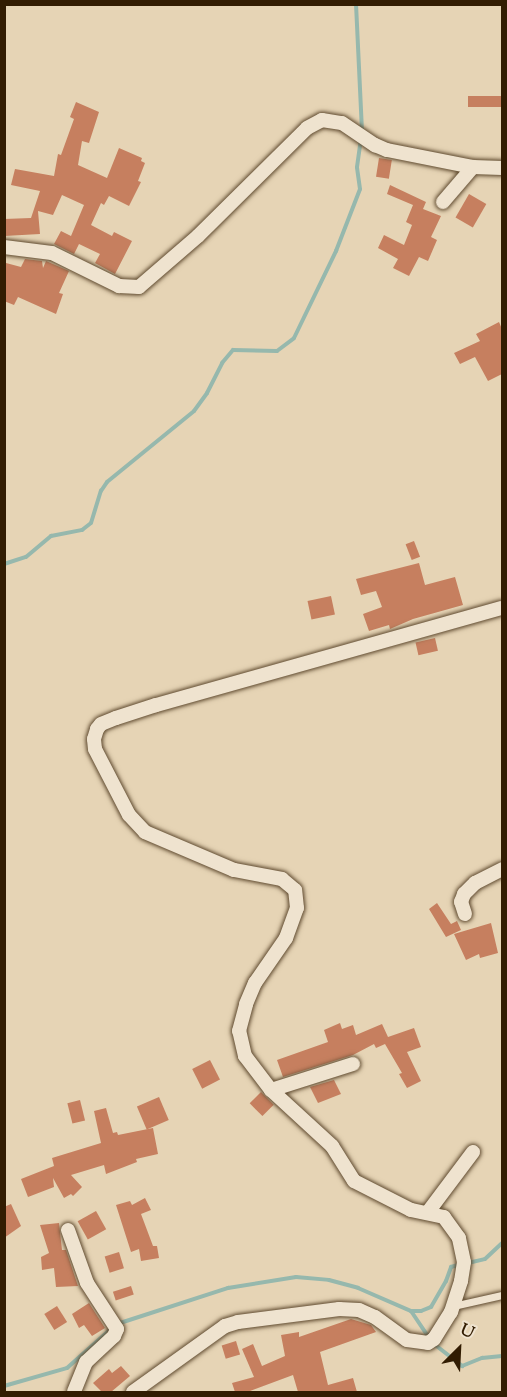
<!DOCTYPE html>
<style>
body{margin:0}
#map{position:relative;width:507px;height:1397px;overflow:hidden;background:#e6d4b5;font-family:"Sorts Mill Goudy",serif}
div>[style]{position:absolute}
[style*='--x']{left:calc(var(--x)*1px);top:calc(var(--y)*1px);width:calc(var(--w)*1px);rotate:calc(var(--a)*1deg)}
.stream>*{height:4px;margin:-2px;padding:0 2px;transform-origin:2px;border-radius:2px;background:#96b8ad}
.building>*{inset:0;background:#c67f5f;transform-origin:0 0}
.roads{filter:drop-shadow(0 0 2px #5f4a2f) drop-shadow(0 0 2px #5f4a2f)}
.service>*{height:7px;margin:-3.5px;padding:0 3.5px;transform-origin:3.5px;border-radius:3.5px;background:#efe3cf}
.minor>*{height:14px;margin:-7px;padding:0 7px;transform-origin:7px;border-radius:7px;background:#efe3cf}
span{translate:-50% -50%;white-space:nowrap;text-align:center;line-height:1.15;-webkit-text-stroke:5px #efe3cf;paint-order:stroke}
.frame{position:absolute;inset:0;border:6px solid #321c02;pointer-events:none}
.north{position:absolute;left:429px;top:1319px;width:60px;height:60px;-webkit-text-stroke:4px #efe3cf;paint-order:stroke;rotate:24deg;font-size:16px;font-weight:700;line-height:24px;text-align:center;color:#321c02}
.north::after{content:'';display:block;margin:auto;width:21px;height:27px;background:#321c02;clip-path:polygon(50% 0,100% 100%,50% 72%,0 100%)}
</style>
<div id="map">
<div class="stream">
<div style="--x:356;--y:4;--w:128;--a:87.3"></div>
<div style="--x:4;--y:564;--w:23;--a:-18"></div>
<div style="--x:26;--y:557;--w:33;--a:-40"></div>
<div style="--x:51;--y:536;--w:32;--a:-11"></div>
<div style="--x:82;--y:530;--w:11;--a:-38"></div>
<div style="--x:91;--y:523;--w:34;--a:-73"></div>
<div style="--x:101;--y:491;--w:11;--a:-56"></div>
<div style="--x:107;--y:482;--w:112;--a:-39.2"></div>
<div style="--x:194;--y:411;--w:22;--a:-54"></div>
<div style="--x:207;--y:393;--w:34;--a:-63"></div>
<div style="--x:222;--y:363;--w:17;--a:-50"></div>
<div style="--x:233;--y:350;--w:44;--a:1.3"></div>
<div style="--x:277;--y:351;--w:21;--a:-37"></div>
<div style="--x:294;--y:338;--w:97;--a:-64.2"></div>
<div style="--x:336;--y:251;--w:66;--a:-68.8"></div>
<div style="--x:360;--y:189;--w:22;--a:-98"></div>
<div style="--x:357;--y:167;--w:27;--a:-82"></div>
<div style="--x:468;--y:1263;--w:17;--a:-13"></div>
<div style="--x:485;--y:1259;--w:23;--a:-43"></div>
<div style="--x:411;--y:1311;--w:32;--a:56"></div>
<div style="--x:117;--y:1324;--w:117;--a:-18"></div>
<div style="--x:228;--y:1288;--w:69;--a:-9.2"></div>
<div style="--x:296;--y:1277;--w:33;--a:5"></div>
<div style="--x:329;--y:1280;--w:30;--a:15"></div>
<div style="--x:358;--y:1288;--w:58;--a:23.5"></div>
<div style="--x:411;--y:1311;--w:10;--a:0"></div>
<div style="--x:421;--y:1311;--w:11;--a:-22"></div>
<div style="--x:431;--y:1307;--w:30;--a:-60"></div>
<div style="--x:446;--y:1281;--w:15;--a:-70"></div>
<div style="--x:451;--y:1267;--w:10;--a:-17"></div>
<div style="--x:434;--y:1344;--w:36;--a:38"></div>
<div style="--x:462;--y:1366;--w:22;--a:-22"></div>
<div style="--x:482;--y:1358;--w:20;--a:-6"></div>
<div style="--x:4;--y:1386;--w:66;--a:-15.9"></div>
<div style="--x:67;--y:1368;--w:59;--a:-41.6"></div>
</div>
<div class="building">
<div style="left:502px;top:96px;width:11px;height:34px;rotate:90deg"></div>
<div style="clip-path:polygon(76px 102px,99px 112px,89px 143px,82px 141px,78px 165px,107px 178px,119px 148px,142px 158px,141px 161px,145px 163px,138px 181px,141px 182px,129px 206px,109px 196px,104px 205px,101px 203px,91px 225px,112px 236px,114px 232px,132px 241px,115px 274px,95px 263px,100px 254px,79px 244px,74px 254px,54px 244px,61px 231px,71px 236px,84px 205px,62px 195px,53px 215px,38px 211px,40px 234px,4px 236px,4px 219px,31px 218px,40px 191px,11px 185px,15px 169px,54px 176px,58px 154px,61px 155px,74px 119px,70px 117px)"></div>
<div style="left:379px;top:158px;width:13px;height:19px;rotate:9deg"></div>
<div style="clip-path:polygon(390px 185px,426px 202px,423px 209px,441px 216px,431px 237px,437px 240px,428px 261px,419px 257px,409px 276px,393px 268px,398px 259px,378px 248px,384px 235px,404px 245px,412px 225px,406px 222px,413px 205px,387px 194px)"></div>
<div style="left:469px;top:194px;width:20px;height:27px;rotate:30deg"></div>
<div style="clip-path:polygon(25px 259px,42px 261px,43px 268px,46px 261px,69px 271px,59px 293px,63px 294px,56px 314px,18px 297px,14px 305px,4px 301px,6px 263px,21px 267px)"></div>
<div style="clip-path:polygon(499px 322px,502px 329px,502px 374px,488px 381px,475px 357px,460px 364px,454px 353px,480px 341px,476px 334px)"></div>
<div style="left:414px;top:541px;width:17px;height:9px;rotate:69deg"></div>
<div style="clip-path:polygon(419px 563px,425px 585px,455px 577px,463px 605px,413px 619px,390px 629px,389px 625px,369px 631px,363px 614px,382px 607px,376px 591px,361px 595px,356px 579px)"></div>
<div style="left:331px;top:596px;width:19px;height:24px;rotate:78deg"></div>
<div style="left:435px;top:638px;width:13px;height:20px;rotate:77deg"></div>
<div style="clip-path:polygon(437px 903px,451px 924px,457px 921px,461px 930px,446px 937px,429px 909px)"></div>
<div style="clip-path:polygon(491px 923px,498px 953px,480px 958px,479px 954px,466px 960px,454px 934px)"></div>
<div style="clip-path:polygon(340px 1023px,342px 1029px,353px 1025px,356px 1035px,382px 1024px,388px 1037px,414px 1028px,421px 1047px,407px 1052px,421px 1081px,407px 1088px,399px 1074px,402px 1073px,385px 1044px,376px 1048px,374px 1044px,353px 1055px,283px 1077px,277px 1060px,328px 1042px,324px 1030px)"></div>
<div style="left:210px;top:1060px;width:22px;height:20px;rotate:63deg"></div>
<div style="clip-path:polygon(334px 1080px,341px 1094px,318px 1103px,310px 1087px)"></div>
<div style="left:261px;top:1092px;width:18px;height:16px;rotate:45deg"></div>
<div style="left:159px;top:1097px;width:25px;height:24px;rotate:67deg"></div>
<div style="left:80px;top:1100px;width:21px;height:13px;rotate:76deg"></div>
<div style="clip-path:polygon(106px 1108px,113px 1133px,117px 1132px,118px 1135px,153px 1128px,158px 1154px,136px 1159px,137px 1162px,106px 1174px,104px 1165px,71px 1175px,82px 1187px,73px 1196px,71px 1194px,64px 1198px,53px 1178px,54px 1187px,28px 1197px,21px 1179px,54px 1166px,52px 1158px,101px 1143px,94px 1111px)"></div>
<div style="clip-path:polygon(145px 1198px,151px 1210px,141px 1214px,153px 1246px,157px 1246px,159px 1258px,141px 1261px,139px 1249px,131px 1252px,116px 1205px,130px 1201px,132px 1205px)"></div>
<div style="clip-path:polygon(11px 1204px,21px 1226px,4px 1238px,4px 1207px)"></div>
<div style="left:96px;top:1211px;width:21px;height:21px;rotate:61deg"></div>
<div style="clip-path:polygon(59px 1223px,62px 1250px,66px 1250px,78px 1286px,56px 1287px,54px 1268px,42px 1270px,41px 1257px,49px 1253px,40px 1225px)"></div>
<div style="left:119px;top:1252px;width:17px;height:15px;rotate:73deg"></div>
<div style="left:131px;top:1286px;width:9px;height:19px;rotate:72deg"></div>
<div style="clip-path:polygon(89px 1303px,105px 1328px,92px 1336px,84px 1325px,79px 1328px,72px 1314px)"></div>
<div style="left:57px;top:1306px;width:19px;height:15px;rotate:58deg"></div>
<div style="clip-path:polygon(351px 1319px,371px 1325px,376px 1332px,320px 1352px,328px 1385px,353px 1378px,357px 1392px,298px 1392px,293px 1375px,250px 1391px,235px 1392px,232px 1383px,254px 1377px,242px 1349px,253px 1344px,262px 1366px,285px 1356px,281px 1335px,299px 1332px,299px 1337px)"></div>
<div style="left:236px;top:1341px;width:14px;height:15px;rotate:73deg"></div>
<div style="clip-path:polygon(121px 1366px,130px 1376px,111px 1392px,102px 1392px,93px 1383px,109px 1369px,112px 1373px)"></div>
</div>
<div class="roads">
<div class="service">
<div style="--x:453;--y:1306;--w:50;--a:-12.7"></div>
</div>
<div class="minor">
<div style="--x:443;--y:202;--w:46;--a:-49.4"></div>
<div style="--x:4;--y:247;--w:48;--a:7.1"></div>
<div style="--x:52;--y:253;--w:75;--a:26.2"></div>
<div style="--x:119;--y:286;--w:20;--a:3"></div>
<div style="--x:139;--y:287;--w:78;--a:-40.8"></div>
<div style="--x:198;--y:236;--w:153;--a:-44.7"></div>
<div style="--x:307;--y:128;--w:17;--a:-28"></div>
<div style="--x:322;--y:120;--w:20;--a:9"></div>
<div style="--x:342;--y:123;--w:40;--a:34"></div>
<div style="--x:375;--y:145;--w:13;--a:23"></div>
<div style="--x:387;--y:150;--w:88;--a:11.2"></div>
<div style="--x:473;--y:167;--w:29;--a:2"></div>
<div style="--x:465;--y:914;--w:13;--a:-108"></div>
<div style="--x:461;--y:902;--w:9;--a:-69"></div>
<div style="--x:464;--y:894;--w:16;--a:-45"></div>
<div style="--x:475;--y:883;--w:30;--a:-27"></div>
<div style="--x:271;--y:1090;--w:86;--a:-17.6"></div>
<div style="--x:428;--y:1212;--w:75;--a:-53.1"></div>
<div style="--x:68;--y:1230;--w:56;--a:70.3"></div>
<div style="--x:87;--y:1283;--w:55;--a:56.9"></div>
<div style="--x:117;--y:1329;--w:8;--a:113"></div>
<div style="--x:114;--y:1336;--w:38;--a:137"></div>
<div style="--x:86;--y:1362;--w:32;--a:112"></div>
<div style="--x:133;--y:1392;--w:113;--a:-35.7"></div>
<div style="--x:225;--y:1326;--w:14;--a:-17"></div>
<div style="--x:238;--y:1322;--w:102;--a:-7.3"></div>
<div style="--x:339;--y:1309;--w:20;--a:3"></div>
<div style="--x:359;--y:1310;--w:17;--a:24"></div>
<div style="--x:375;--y:1317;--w:39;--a:36"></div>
<div style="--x:407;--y:1340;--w:21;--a:8"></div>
<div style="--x:428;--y:1343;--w:7;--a:-34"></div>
<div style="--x:434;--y:1339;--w:32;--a:-58"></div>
<div style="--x:451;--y:1312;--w:33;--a:-72"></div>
<div style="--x:461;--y:1281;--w:19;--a:-81"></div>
<div style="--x:464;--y:1262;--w:25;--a:-102"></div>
<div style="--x:459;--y:1238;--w:26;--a:-126"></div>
<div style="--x:444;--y:1217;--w:34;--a:-168"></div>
<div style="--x:411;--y:1210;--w:64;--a:-153"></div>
<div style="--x:354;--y:1181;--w:41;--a:-122.2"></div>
<div style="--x:332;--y:1146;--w:83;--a:-137.4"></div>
<div style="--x:271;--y:1090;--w:43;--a:-127.4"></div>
<div style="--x:245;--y:1056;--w:26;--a:-103"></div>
<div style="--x:239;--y:1031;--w:28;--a:-75"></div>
<div style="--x:246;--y:1004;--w:23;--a:-67"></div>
<div style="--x:255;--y:983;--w:55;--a:-55.4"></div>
<div style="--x:286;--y:938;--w:32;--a:-70"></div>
<div style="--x:297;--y:908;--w:18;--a:-96"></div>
<div style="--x:295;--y:890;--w:17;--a:-140"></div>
<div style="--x:282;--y:879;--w:49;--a:-169.4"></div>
<div style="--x:234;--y:870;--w:97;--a:-156.9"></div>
<div style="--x:145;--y:832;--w:23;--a:-133"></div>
<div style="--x:129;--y:815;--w:74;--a:-117.3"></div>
<div style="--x:95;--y:749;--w:10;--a:-96"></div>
<div style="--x:94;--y:739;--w:10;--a:-73"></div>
<div style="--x:97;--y:729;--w:6;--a:-51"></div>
<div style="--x:101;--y:724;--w:16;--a:-22"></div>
<div style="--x:116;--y:718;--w:42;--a:-18"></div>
<div style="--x:156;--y:705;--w:359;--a:-15.7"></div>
</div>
</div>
<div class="frame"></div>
<div class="north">U</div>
</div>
